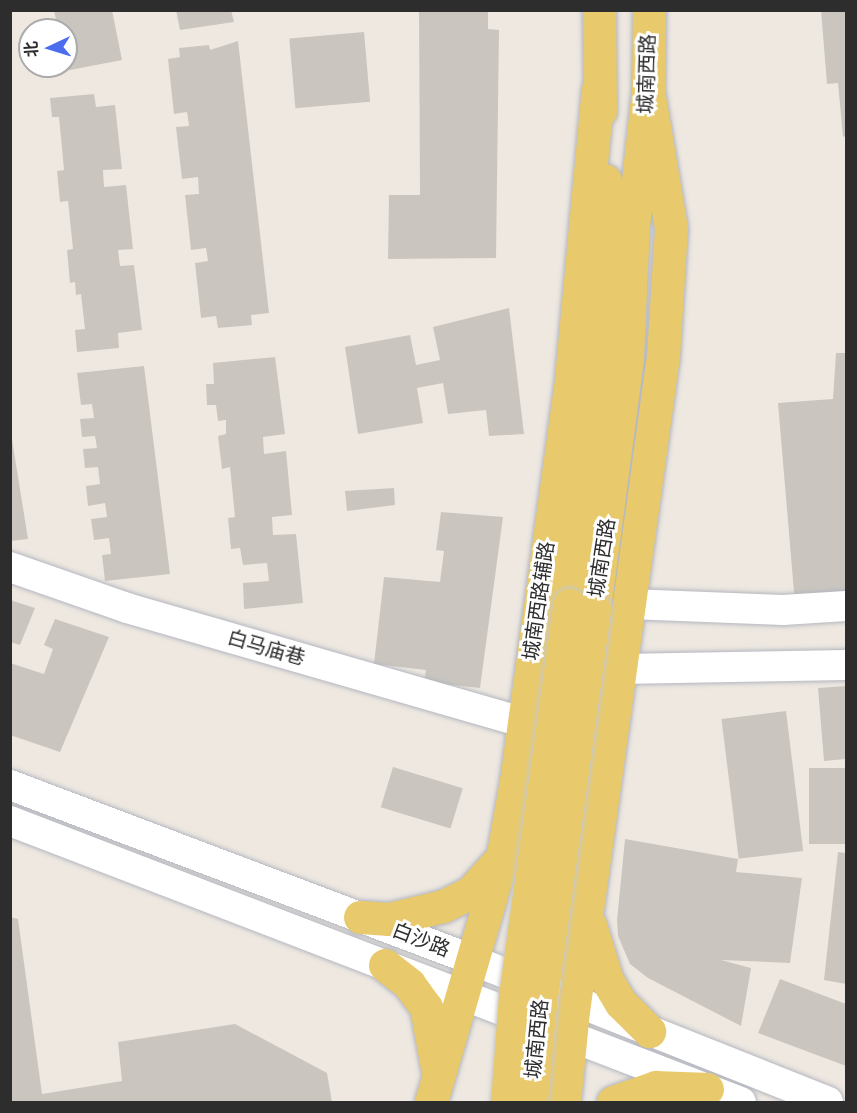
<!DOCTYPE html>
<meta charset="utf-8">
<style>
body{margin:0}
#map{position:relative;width:857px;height:1113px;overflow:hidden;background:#eee8e1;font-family:Raleway,"Noto Sans SC",sans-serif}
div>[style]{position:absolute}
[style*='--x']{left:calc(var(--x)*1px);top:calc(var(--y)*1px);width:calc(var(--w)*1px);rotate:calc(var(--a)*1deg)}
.building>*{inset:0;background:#cac6bf;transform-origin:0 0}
.roads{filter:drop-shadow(0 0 2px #b4b7c0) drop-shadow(0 0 2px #b4b7c0)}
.minor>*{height:30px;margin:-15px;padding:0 15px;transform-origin:15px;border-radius:15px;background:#fff}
.major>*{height:33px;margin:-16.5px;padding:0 16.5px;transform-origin:16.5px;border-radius:16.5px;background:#e8ca6c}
.bridges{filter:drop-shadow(0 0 2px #c8c8c8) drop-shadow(0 0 2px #c8c8c8)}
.major-bridge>*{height:33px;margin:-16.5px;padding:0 16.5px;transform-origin:16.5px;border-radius:16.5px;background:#e8ca6c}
span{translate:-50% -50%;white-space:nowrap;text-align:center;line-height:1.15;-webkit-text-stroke:6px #fff;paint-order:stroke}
.street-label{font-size:20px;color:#2d2d2d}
.frame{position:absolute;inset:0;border:12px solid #2d2d2d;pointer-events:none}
.north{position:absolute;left:18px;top:18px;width:60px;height:60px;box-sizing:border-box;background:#fff;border:2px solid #ababab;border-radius:50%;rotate:266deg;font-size:16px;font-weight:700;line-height:24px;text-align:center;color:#2d2d2d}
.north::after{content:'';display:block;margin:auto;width:21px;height:27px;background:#4d6def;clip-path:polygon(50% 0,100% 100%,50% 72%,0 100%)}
</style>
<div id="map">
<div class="building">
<div style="clip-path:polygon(54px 10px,112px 10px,122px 60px,65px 71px,66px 30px,58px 30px)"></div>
<div style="clip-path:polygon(176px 10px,231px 10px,234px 22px,180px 30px)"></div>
<div style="clip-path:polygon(419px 10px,488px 10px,488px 29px,499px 30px,496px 258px,388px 259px,389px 195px,420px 195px)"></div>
<div style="clip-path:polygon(821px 10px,846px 10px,846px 136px,843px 137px,838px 83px,827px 84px)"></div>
<div style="left:364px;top:32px;width:70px;height:75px;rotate:85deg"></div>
<div style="clip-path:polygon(238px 41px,269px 313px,251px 315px,252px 325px,218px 328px,216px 316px,201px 318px,195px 263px,208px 261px,206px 248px,191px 250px,185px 195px,199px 194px,198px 177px,182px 179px,176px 127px,189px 126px,187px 112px,174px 114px,168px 59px,180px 57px,179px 48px,209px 45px,210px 50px)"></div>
<div style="clip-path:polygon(94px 94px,96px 107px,115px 105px,122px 169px,103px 170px,104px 187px,126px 185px,133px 249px,118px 250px,120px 266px,134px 265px,142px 330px,118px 333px,119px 348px,77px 352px,75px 330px,85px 329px,81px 294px,76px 295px,75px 282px,70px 283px,67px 250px,73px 249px,68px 201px,60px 202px,57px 171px,64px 170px,59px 117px,52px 117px,50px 98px)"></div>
<div style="clip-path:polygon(509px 308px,524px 434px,489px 436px,486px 410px,448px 414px,443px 383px,417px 388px,423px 423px,358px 434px,345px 347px,410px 335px,416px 365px,440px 360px,433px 327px)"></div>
<div style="clip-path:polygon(836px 353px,846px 353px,846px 599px,795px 604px,778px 403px,833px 399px)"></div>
<div style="clip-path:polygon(275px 357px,285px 434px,263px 437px,264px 454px,286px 451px,292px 515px,272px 517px,273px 535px,296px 534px,303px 603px,244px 609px,243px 583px,269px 581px,267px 563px,243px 565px,240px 548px,231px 549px,228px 518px,235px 517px,230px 467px,222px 469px,218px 436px,226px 434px,226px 420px,218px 421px,216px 405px,207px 405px,206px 384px,214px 384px,213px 363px)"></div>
<div style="clip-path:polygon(144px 366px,170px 574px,105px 581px,102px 555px,111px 554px,109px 538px,94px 540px,91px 519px,107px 517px,105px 503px,88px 506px,86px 486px,100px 484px,98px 467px,85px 468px,83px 449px,97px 448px,95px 436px,82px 437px,80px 419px,94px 418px,92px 404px,81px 405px,77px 373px)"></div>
<div style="clip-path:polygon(10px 427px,28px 539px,10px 541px)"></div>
<div style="clip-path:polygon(394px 488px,395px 505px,347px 511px,345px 491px)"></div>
<div style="clip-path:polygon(441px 512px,503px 517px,480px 688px,424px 682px,426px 670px,374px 664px,384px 577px,440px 582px,444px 551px,436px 550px)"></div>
<div style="clip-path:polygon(10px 600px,35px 608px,20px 645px,10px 642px)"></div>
<div style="clip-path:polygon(55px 619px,109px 637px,60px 752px,10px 735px,10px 663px,44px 674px,53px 649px,44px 645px)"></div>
<div style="clip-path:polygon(846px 686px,846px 759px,824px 761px,818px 688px)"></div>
<div style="left:786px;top:711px;width:141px;height:65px;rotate:83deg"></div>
<div style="left:393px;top:767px;width:73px;height:42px;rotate:17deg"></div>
<div style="left:809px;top:768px;width:37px;height:76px"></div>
<div style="clip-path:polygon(625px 839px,738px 859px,736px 872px,802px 878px,790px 963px,721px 960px,751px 968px,741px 1026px,648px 978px,630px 964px,618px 936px,617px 920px)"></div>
<div style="clip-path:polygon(838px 852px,846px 853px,846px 984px,824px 980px)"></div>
<div style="clip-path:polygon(10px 917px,18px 919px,42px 1094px,122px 1081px,118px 1042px,235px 1024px,327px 1073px,332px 1102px,10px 1102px)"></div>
<div style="clip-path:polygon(780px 979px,846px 1004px,846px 1066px,758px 1033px)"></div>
</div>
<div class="roads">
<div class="minor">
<div style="--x:10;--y:567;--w:124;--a:19.3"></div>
<div style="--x:127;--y:608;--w:412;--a:16.1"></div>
<div style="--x:629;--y:604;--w:154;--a:2.2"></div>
<div style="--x:783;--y:610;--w:63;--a:-3.6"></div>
<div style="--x:620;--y:669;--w:226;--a:-1"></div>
<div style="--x:10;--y:785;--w:494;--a:20.7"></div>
<div style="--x:472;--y:960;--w:383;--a:21.7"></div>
<div style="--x:10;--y:821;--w:783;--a:21.03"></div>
</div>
<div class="major">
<div style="--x:599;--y:10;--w:101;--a:89.4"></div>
<div style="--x:569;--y:605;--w:237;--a:-82"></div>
<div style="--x:602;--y:370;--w:141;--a:-86.8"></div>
<div style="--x:610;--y:229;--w:49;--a:-95.8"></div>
<div style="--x:594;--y:609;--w:254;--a:-82.5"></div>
<div style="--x:627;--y:357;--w:131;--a:-87.4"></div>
<div style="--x:633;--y:226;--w:136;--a:-83.7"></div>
<div style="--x:648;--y:91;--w:81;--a:-89.3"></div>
<div style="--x:360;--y:917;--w:29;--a:4"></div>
<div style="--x:389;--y:919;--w:56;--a:-13.5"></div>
<div style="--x:443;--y:906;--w:30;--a:-26"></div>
<div style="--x:470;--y:893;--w:40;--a:-48"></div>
<div style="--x:590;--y:925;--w:58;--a:72.8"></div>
<div style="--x:607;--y:980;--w:27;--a:59"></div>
<div style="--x:621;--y:1003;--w:40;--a:45"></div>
<div style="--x:385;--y:965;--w:31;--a:38"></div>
<div style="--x:409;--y:984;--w:29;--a:54"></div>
<div style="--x:426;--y:1007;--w:61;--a:79.6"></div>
<div style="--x:431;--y:1102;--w:258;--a:-73.8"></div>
<div style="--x:503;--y:854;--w:74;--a:-79.9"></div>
<div style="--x:516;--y:781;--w:396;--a:-82.2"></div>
<div style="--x:570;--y:389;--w:300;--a:-84.7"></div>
<div style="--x:564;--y:1102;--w:91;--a:-84.4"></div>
<div style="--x:573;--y:1011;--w:661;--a:-82.18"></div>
<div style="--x:663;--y:356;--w:128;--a:-86.4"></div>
<div style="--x:671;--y:228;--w:139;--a:-99.5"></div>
<div style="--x:613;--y:1102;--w:46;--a:-19.2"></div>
<div style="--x:656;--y:1087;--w:51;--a:2.2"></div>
</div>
</div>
<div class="bridges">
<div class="major-bridge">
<div style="--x:507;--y:1102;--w:106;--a:-85.7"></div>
<div style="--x:515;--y:996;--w:395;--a:-82.1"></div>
<div style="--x:531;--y:1102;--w:97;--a:-84.7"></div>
<div style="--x:540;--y:1005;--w:400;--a:-82.2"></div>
</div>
</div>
<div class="street-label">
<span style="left:647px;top:74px;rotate:-88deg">城南西路</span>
<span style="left:602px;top:558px;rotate:-81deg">城南西路</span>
<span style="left:539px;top:601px;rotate:-82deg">城南西路辅路</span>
<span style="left:266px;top:648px;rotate:16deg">白马庙巷</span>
<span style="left:421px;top:940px;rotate:21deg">白沙路</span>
<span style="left:537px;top:1039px;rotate:-84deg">城南西路</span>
</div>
<div class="frame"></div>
<div class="north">北</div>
</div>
